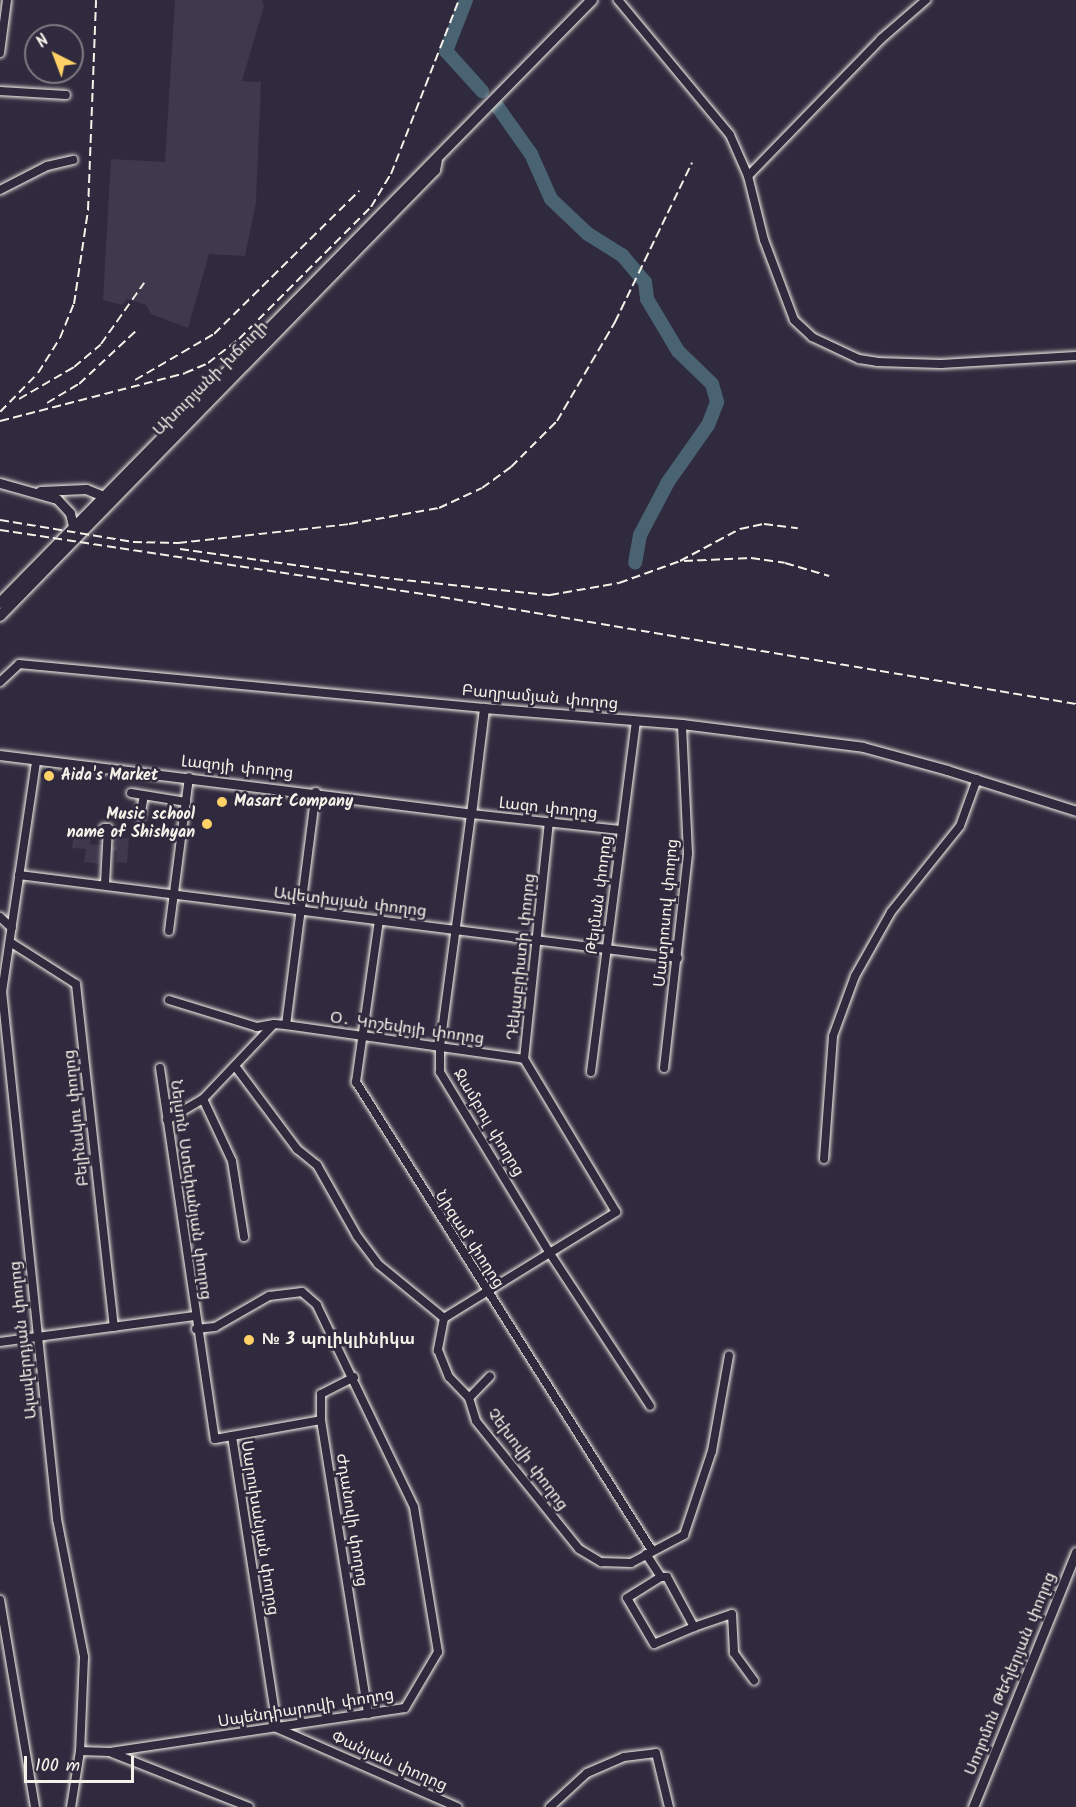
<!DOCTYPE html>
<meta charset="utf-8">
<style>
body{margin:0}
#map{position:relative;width:1076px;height:1807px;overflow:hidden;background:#2f2a3d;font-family:Kalam,"Noto Sans Armenian",sans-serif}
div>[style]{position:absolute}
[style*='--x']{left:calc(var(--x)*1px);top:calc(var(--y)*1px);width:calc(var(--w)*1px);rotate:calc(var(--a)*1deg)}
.built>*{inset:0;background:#40384d}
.round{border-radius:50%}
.river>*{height:14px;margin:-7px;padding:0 7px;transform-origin:7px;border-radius:7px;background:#4a6373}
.roads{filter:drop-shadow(0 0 2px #f4f1e8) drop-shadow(0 0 2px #f4f1e8)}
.minor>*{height:8px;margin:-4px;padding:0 4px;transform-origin:4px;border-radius:4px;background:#2f2a3d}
.tertiary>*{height:9px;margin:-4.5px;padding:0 4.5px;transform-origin:4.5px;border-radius:4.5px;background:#2f2a3d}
.secondary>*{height:10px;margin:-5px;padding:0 5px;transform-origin:5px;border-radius:5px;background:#2f2a3d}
.rail>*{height:2px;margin-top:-1px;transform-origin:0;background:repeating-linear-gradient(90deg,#f4f1e8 0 9px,transparent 0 13.5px)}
.dots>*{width:16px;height:16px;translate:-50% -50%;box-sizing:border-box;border:3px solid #2f2a3d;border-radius:50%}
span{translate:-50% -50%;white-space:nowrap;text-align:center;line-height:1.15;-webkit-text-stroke:5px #2f2a3d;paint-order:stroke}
.street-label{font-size:16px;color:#f4f1e8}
.poi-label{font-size:16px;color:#f4f1e8;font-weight:700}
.left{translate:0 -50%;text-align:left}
.right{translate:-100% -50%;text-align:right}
.north{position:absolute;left:24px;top:24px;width:60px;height:60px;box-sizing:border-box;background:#2f2a3d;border:2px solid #7e7a81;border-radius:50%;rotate:318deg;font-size:16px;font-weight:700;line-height:24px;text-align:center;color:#f4f1e8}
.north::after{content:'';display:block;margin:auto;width:21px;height:27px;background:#ffd166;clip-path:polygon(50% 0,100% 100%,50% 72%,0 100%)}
.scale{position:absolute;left:24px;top:1756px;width:110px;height:27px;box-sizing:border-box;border:3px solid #f4f1e8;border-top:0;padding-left:8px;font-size:18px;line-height:21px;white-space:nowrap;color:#f4f1e8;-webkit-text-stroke:4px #2f2a3d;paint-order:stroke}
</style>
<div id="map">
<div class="built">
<div style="clip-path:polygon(175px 0,262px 0,264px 6px,242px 81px,261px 82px,256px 202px,245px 256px,209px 254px,188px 328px,151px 314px,146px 305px,127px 299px,122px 305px,103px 300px,111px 159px,165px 162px)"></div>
<div class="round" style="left:42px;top:769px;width:14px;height:14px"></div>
<div style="clip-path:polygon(74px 832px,91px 834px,90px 844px,115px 846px,116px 837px,129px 838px,127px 863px,116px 862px,117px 851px,102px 850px,100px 864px,84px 862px,86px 849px,72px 848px)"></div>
</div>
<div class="river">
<div style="--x:466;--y:0;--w:55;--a:111.4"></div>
<div style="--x:446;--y:51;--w:54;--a:48"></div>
<div style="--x:497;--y:106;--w:59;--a:54.7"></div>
<div style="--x:531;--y:154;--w:49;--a:66"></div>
<div style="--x:551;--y:199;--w:51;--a:43.4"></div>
<div style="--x:588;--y:234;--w:40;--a:32"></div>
<div style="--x:622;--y:255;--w:35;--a:50"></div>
<div style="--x:645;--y:282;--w:17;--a:83"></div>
<div style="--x:647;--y:299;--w:61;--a:59.2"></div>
<div style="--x:678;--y:351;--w:47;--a:44.1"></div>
<div style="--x:712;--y:384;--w:19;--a:74"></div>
<div style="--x:717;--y:402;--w:25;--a:111"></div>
<div style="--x:708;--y:425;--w:70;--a:125.1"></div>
<div style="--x:668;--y:482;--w:60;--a:117.8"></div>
<div style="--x:640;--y:535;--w:28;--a:100"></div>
</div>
<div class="roads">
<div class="minor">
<div style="--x:618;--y:0;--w:175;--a:50.3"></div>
<div style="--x:730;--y:135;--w:45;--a:66.3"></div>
<div style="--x:748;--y:176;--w:66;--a:76"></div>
<div style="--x:764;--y:240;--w:85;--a:69.4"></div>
<div style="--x:794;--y:320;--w:25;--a:43"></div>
<div style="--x:812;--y:337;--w:52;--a:25.1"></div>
<div style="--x:859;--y:359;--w:18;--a:9"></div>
<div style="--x:877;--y:362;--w:64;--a:1.8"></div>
<div style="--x:941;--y:364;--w:135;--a:-3.4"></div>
<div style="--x:0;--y:53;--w:53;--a:-82.5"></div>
<div style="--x:0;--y:91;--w:66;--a:3.5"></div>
<div style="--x:748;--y:176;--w:191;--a:-45.8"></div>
<div style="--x:881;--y:39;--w:60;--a:-40.9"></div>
<div style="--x:0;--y:190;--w:53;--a:-27.1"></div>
<div style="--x:47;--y:166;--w:27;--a:-13"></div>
<div style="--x:0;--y:682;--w:26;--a:-43"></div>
<div style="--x:19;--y:664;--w:467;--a:5.4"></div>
<div style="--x:36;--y:762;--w:232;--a:98.4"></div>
<div style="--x:2;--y:991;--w:531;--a:84.05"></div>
<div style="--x:57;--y:1519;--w:141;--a:78.9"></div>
<div style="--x:84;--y:1657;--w:94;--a:92.4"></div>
<div style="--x:80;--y:1751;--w:57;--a:99.1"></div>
<div style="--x:131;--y:793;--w:56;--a:9.3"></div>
<div style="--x:140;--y:816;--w:20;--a:-79"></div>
<div style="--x:104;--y:828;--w:4;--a:0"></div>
<div style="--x:108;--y:828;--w:56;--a:93.1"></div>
<div style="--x:621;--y:830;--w:151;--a:-173.9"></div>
<div style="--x:471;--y:814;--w:234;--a:97.6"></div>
<div style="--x:440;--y:1046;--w:26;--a:90"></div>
<div style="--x:440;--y:1072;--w:210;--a:58.8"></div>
<div style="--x:549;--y:1252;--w:184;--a:56.7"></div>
<div style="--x:19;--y:875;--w:664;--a:7.18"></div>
<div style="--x:0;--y:917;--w:16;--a:43"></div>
<div style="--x:379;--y:920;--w:164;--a:98.1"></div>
<div style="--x:356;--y:1082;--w:552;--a:57.72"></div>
<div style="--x:169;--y:931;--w:155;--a:-82.6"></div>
<div style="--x:10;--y:942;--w:78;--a:32.5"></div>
<div style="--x:76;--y:984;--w:345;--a:83.7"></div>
<div style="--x:169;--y:1000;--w:92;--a:17.1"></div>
<div style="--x:257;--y:1027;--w:17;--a:-10"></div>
<div style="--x:286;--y:1025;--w:240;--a:8.1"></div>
<div style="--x:235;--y:1066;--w:104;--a:53.2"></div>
<div style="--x:297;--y:1149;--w:26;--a:39"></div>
<div style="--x:317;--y:1165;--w:81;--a:60.6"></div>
<div style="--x:357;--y:1236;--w:35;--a:53"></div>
<div style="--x:378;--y:1264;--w:85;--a:39.3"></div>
<div style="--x:160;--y:1068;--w:375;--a:81.6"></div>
<div style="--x:215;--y:1439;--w:17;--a:-10"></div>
<div style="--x:232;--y:1436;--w:295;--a:81.2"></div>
<div style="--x:277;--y:1728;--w:197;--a:23.7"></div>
<div style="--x:664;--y:1068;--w:216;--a:-83.6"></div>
<div style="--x:688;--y:853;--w:129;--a:-92.7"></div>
<div style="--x:591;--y:1072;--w:354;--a:-82.7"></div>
<div style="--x:203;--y:1099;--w:68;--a:64.9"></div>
<div style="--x:232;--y:1161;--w:77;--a:81"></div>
<div style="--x:167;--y:1120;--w:42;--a:-30.3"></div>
<div style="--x:203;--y:1099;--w:103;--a:-46.6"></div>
<div style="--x:274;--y:1024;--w:12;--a:5"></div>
<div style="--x:286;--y:1025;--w:235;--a:-82.7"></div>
<div style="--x:824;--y:1159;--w:123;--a:-85.8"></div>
<div style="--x:833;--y:1036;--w:64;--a:-69.9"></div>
<div style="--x:855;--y:976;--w:73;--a:-60.6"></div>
<div style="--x:891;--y:912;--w:110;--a:-51.3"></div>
<div style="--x:960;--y:826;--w:50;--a:-70.1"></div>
<div style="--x:444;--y:1318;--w:202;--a:-31.6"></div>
<div style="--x:616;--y:1212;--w:179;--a:-121"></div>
<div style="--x:524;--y:1059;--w:237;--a:-84"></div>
<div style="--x:444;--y:1318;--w:33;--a:101"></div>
<div style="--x:438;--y:1350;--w:29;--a:68"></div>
<div style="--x:449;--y:1377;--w:29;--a:46"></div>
<div style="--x:469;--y:1398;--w:24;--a:73"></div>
<div style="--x:476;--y:1421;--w:164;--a:51.2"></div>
<div style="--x:579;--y:1549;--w:26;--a:31"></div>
<div style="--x:601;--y:1562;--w:30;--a:2"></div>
<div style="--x:631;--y:1563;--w:60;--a:-27.8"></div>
<div style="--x:684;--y:1535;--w:89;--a:-71.6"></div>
<div style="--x:712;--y:1451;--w:97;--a:-79.9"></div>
<div style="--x:0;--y:1342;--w:196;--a:-7.6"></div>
<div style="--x:469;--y:1398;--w:30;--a:-46"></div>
<div style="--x:321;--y:1420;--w:26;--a:-90"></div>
<div style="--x:321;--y:1394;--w:37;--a:-27"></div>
<div style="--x:232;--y:1436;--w:90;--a:-10.2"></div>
<div style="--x:321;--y:1420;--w:298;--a:80.9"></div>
<div style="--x:646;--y:1554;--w:27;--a:57"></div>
<div style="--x:661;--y:1577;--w:6;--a:0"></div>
<div style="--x:667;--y:1577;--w:57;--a:61.6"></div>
<div style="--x:694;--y:1627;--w:43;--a:157"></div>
<div style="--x:654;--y:1644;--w:53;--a:-120.4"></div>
<div style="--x:627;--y:1598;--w:40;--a:-32"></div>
<div style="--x:0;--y:1600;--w:210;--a:80.4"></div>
<div style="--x:694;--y:1627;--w:40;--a:-18.9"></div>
<div style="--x:732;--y:1614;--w:39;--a:87"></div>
<div style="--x:734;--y:1653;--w:34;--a:54"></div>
<div style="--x:80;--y:1751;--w:30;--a:2"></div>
<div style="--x:110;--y:1752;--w:298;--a:-8.5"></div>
<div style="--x:405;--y:1708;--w:65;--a:-59.5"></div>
<div style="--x:438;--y:1652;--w:147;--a:-99.4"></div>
<div style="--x:414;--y:1507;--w:224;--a:-115.7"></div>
<div style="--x:317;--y:1305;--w:20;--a:-139"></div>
<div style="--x:302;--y:1292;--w:33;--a:173"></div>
<div style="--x:269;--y:1296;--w:62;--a:150.1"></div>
<div style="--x:215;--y:1327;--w:19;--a:174"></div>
<div style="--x:112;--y:1753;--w:147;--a:21.5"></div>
<div style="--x:550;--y:1807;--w:50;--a:-42.6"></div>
<div style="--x:587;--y:1773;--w:40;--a:-23.4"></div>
<div style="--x:624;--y:1757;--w:32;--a:-7"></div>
<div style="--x:656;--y:1753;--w:56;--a:76.5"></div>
</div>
<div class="tertiary">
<div style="--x:0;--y:483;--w:59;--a:15.7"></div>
<div style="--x:57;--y:499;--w:19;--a:47"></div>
<div style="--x:70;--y:513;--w:13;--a:77"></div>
<div style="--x:40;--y:491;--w:46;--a:-2.5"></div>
<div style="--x:86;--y:489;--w:18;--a:22"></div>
<div style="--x:103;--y:496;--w:8;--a:60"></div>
<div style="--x:0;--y:755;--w:475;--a:7.1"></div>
<div style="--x:471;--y:814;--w:107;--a:-83"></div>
<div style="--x:484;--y:708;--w:199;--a:4.6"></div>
<div style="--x:682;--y:724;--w:182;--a:7.2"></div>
<div style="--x:863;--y:747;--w:87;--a:15.3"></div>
<div style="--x:947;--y:770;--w:135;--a:17.6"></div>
<div style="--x:973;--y:1807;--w:275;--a:-68"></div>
</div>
<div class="secondary">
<div style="--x:0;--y:603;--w:845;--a:-45.53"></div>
<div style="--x:0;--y:616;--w:623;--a:-45.72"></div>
<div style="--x:435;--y:170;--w:10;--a:-79"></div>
</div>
</div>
<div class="rail">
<div style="--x:135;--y:380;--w:91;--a:-30.2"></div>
<div style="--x:214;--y:334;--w:204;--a:-44.6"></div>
<div style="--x:19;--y:399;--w:64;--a:-30.2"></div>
<div style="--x:74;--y:367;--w:35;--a:-40"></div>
<div style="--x:101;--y:344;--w:75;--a:-54.8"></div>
<div style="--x:47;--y:403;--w:37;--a:-31"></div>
<div style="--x:79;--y:384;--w:81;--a:-43"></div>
<div style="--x:0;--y:412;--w:54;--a:-45.7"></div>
<div style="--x:38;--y:373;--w:41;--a:-57.8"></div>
<div style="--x:60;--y:338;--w:37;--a:-68"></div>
<div style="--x:74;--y:304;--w:95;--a:-81.5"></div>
<div style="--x:88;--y:210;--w:210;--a:-87.8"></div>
<div style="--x:0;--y:421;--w:191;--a:-14.5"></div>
<div style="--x:185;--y:373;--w:25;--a:-23"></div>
<div style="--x:208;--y:363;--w:39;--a:-38"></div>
<div style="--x:239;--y:339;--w:187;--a:-45"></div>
<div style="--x:371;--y:207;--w:39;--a:-59"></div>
<div style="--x:391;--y:174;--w:187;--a:-68.7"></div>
<div style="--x:0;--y:520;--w:135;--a:9.4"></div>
<div style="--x:133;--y:542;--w:45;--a:1.3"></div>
<div style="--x:178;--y:543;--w:172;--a:-6.3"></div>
<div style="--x:349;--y:524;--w:91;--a:-10.1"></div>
<div style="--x:439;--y:508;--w:47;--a:-24.9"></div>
<div style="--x:482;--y:488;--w:36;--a:-36"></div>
<div style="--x:511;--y:467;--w:65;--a:-45"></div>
<div style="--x:557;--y:421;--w:115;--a:-59.6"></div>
<div style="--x:615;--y:322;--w:177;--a:-64.2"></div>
<div style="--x:0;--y:530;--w:446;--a:8.6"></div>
<div style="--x:441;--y:597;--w:644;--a:9.56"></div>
<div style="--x:180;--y:549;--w:216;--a:8"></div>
<div style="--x:394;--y:579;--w:157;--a:5.9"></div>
<div style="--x:550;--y:595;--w:70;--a:-9.9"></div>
<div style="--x:619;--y:583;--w:65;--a:-19.8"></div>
<div style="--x:680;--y:561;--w:68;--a:-28.1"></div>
<div style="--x:740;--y:529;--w:25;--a:-12"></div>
<div style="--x:764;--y:524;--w:34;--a:7"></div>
<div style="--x:684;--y:561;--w:67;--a:-2.6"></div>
<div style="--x:751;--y:558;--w:34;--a:8"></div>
<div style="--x:785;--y:563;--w:46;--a:16.5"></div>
</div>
<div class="dots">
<div style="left:49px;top:776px;background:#ffd166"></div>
<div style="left:222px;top:802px;background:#ffd166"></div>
<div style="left:207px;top:824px;background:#ffd166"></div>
<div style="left:249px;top:1340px;background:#ffd166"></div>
</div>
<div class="street-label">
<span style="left:211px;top:379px;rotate:-45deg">Ախուրյանի խճուղի</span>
<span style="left:540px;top:698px;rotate:5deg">Բաղրամյան փողոց</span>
<span style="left:237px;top:768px;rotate:6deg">Լազոյի փողոց</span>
<span style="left:548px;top:809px;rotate:6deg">Լազո փողոց</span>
<span style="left:600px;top:895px;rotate:-83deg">Թելման փողոց</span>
<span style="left:350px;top:903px;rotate:7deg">Ավետիսյան փողոց</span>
<span style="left:667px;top:913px;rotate:-85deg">Մատրոսով փողոց</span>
<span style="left:522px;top:957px;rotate:-84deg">Դեկաբրիստի փողոց</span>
<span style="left:407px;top:1029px;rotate:8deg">Օ․ Կոշեվոյի փողոց</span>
<span style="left:77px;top:1118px;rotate:-96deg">Բելինսկու փողոց</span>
<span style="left:488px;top:1123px;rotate:59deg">Ջամբուլ փողոց</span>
<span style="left:190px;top:1190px;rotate:82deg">Նելսոն Ստեփանյան փողոց</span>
<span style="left:469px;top:1240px;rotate:57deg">Նիզամ փողոց</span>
<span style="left:24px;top:1340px;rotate:-96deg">Ալավերդյան փողոց</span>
<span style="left:527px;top:1460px;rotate:53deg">Չեխովի փողոց</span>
<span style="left:351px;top:1520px;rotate:81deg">Ժդանովի փողոց</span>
<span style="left:259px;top:1528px;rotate:81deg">Սարուխանյան փողոց</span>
<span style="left:1011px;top:1674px;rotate:-68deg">Սողոմոն Թեհլերյան փողոց</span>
<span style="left:306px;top:1709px;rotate:-9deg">Սպենդիարովի փողոց</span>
<span style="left:389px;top:1762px;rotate:24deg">Փանյան փողոց</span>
</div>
<div class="poi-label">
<span class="left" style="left:61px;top:776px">Aida's Market</span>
<span class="left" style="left:234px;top:802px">Masart Company</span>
<span class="right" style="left:195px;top:824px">Music school<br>name of Shishyan</span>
<span class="left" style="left:262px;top:1340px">№ 3 պոլիկլինիկա</span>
</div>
<div class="north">N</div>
<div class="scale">100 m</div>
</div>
